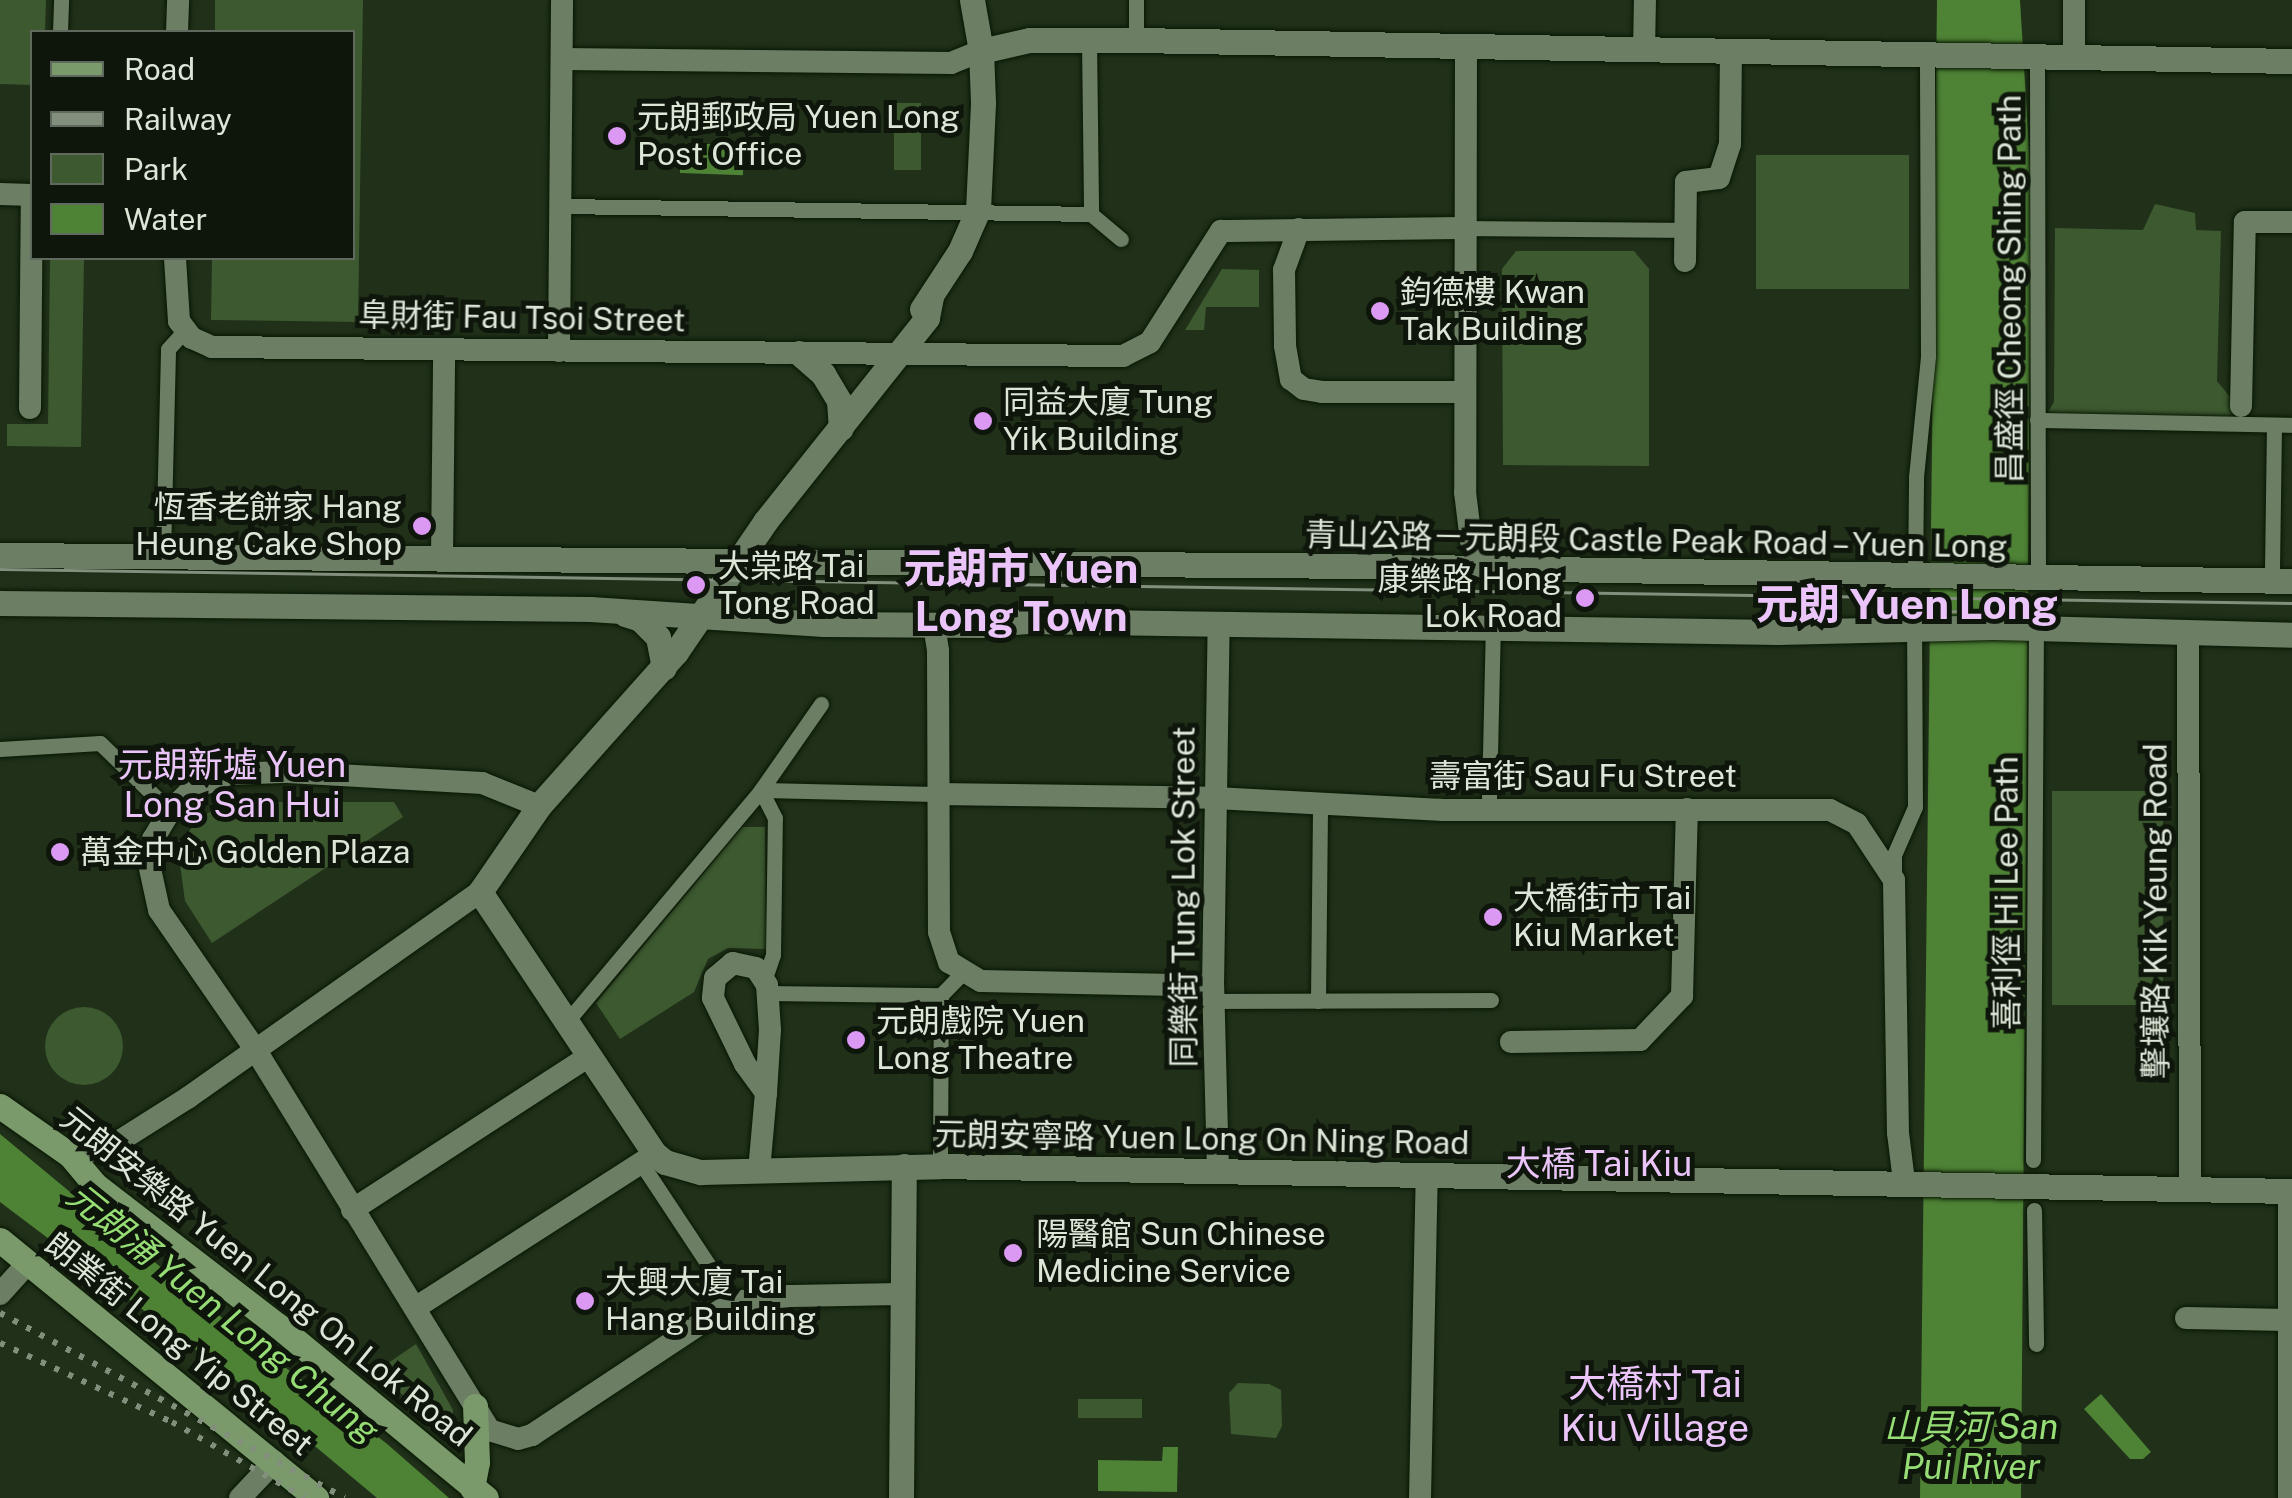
<!DOCTYPE html>
<meta charset="utf-8">
<style>
body{margin:0}
#map{position:relative;width:2292px;height:1498px;overflow:hidden;background:#203019;font-family:"Public Sans","Noto Sans TC",sans-serif}
div>[style]{position:absolute}
[style*='--x']{left:calc(var(--x)*1px);top:calc(var(--y)*1px);width:calc(var(--w)*1px);rotate:calc(var(--a)*1deg)}
.green>*{inset:0;background:#3d5930;transform-origin:0 0}
.round{border-radius:50%}
.water>*{inset:0;background:#4e8235;transform-origin:0 0}
.roads{filter:drop-shadow(0 0 2px #091703) drop-shadow(0 0 2px #091703)}
.pedestrian>*{height:15px;margin:-7.5px;padding:0 7.5px;transform-origin:7.5px;border-radius:7.5px;background:#6c7e64}
.minor>*{height:22px;margin:-11px;padding:0 11px;transform-origin:11px;border-radius:11px;background:#6c7e64}
.tertiary>*{height:25px;margin:-12.5px;padding:0 12.5px;transform-origin:12.5px;border-radius:12.5px;background:#6c7e64}
.secondary>*{height:25px;margin:-12.5px;padding:0 12.5px;transform-origin:12.5px;border-radius:12.5px;background:#6c7e64}
.primary>*{height:25px;margin:-12.5px;padding:0 12.5px;transform-origin:12.5px;border-radius:12.5px;background:#7a9a6c}
.tram>*{height:2.5px;margin:-1.25px;padding:0 1.25px;transform-origin:1.25px;border-radius:1.25px;background:#818f7c}
.rail>*{height:6px;margin-top:-3px;transform-origin:0;background:repeating-linear-gradient(90deg,#818f7c 0 5px,transparent 0 15px)}
.dots>*{width:28px;height:28px;translate:-50% -50%;box-sizing:border-box;border:5px solid #0e150b;border-radius:50%}
span{translate:-50% -50%;white-space:nowrap;text-align:center;line-height:1.15;-webkit-text-stroke:10px #0e150b;paint-order:stroke}
.poi-label{font-size:32px;color:#dbe6d7}
.left{translate:0 -50%;text-align:left}
.right{translate:-100% -50%;text-align:right}
.street-label{font-size:32px;color:#dbe6d7}
.neighbourhood-label{font-size:35px;color:#ebc5f9}
.water-label{font-size:35px;color:#96dd76;font-style:italic}
.quarter-label{font-size:38px;color:#ebc5f9}
.district-label{font-size:42px;color:#ebc5f9;font-weight:700}
.legend{position:absolute;left:30px;top:30px;width:325px;height:230px;box-sizing:border-box;background:#0e150b;border:2px solid #60695d;margin:0;padding:12px 18px;list-style:none;font-size:30px;color:#dbe6d7}
.legend li{display:flex;align-items:center;gap:20px;height:50px}
.legend b{width:50px;border:2px solid #60695d}
</style>
<div id="map">
<div class="green">
<div style="clip-path:polygon(0 0,46px 0,45px 32px,32px 32px,32px 85px,0 84px)"></div>
<div style="clip-path:polygon(215px 0,363px 0,358px 322px,211px 320px,212px 258px,352px 258px,352px 32px,215px 32px)"></div>
<div style="left:894px;top:103px;width:27px;height:67px"></div>
<div style="left:1909px;top:155px;width:134px;height:153px;rotate:90deg"></div>
<div style="clip-path:polygon(2155px 204px,2195px 213px,2196px 230px,2221px 231px,2217px 381px,2240px 409px,2233px 432px,2131px 428px,2048px 412px,2054px 402px,2055px 228px,2143px 230px)"></div>
<div style="clip-path:polygon(1516px 251px,1634px 251px,1649px 269px,1649px 466px,1503px 465px,1502px 269px)"></div>
<div style="clip-path:polygon(50px 258px,84px 258px,81px 447px,7px 446px,7px 424px,48px 424px)"></div>
<div style="clip-path:polygon(1222px 269px,1259px 270px,1259px 307px,1206px 307px,1204px 330px,1185px 330px)"></div>
<div style="left:2052px;top:791px;width:111px;height:214px"></div>
<div style="clip-path:polygon(239px 802px,394px 802px,403px 817px,212px 943px,185px 901px,179px 857px,185px 836px,199px 819px,217px 807px)"></div>
<div style="clip-path:polygon(742px 827px,765px 827px,766px 949px,728px 948px,708px 959px,694px 992px,620px 1039px,596px 1003px)"></div>
<div class="round" style="left:45px;top:1007px;width:78px;height:78px"></div>
<div style="clip-path:polygon(416px 1344px,453px 1410px,452px 1445px,378px 1370px)"></div>
<div style="clip-path:polygon(1238px 1383px,1269px 1384px,1281px 1390px,1282px 1426px,1276px 1438px,1231px 1434px,1229px 1393px)"></div>
<div style="left:1078px;top:1399px;width:64px;height:19px"></div>
</div>
<div class="water">
<div style="clip-path:polygon(1937px 0,2020px 0,2031px 183px,2021px 1498px,1920px 1498px)"></div>
<div style="left:681px;top:143px;width:63px;height:30px;rotate:2deg"></div>
<div style="clip-path:polygon(0 1134px,250px 1341px,386px 1443px,449px 1498px,377px 1498px,232px 1377px,0 1202px)"></div>
<div style="clip-path:polygon(2101px 1394px,2151px 1452px,2143px 1459px,2130px 1459px,2084px 1409px)"></div>
<div style="clip-path:polygon(1163px 1447px,1178px 1447px,1177px 1492px,1098px 1491px,1098px 1460px,1162px 1461px)"></div>
</div>
<div class="roads">
<div class="pedestrian">
<div style="--x:60;--y:32;--w:32;--a:-88"></div>
<div style="--x:1089;--y:40;--w:174;--a:89.3"></div>
<div style="--x:1136;--y:40;--w:40;--a:-90"></div>
<div style="--x:2037;--y:59;--w:520;--a:89.89"></div>
<div style="--x:560;--y:206;--w:531;--a:0.86"></div>
<div style="--x:1091;--y:214;--w:39;--a:40"></div>
<div style="--x:1467;--y:228;--w:219;--a:0.5"></div>
<div style="--x:2037;--y:420;--w:255;--a:1.1"></div>
<div style="--x:163;--y:556;--w:207;--a:-88.6"></div>
<div style="--x:168;--y:349;--w:25;--a:-48"></div>
<div style="--x:2272;--y:569;--w:144;--a:-89.2"></div>
<div style="--x:1915;--y:578;--w:101;--a:-89.4"></div>
<div style="--x:1916;--y:477;--w:122;--a:-84.3"></div>
<div style="--x:1928;--y:356;--w:293;--a:-90.2"></div>
<div style="--x:0;--y:749;--w:100;--a:-3.4"></div>
<div style="--x:100;--y:743;--w:98;--a:44.2"></div>
<div style="--x:1489;--y:798;--w:173;--a:-88.7"></div>
<div style="--x:1894;--y:880;--w:25;--a:-90"></div>
<div style="--x:1894;--y:855;--w:52;--a:-66.4"></div>
<div style="--x:1915;--y:807;--w:181;--a:-90.3"></div>
<div style="--x:765;--y:978;--w:24;--a:-71"></div>
<div style="--x:773;--y:955;--w:137;--a:-89.2"></div>
<div style="--x:775;--y:818;--w:31;--a:-117"></div>
<div style="--x:761;--y:790;--w:177;--a:1.3"></div>
<div style="--x:767;--y:993;--w:174;--a:0.7"></div>
<div style="--x:941;--y:995;--w:30;--a:-46"></div>
<div style="--x:1213;--y:1001;--w:278;--a:-0.2"></div>
<div style="--x:1318;--y:1001;--w:199;--a:-89.4"></div>
<div style="--x:569;--y:1019;--w:299;--a:-50"></div>
<div style="--x:761;--y:790;--w:105;--a:-55.1"></div>
<div style="--x:2033;--y:1160;--w:533;--a:-89.68"></div>
<div style="--x:641;--y:1163;--w:167;--a:56.5"></div>
<div style="--x:940;--y:1166;--w:171;--a:-89.7"></div>
<div style="--x:2034;--y:1210;--w:134;--a:89.1"></div>
</div>
<div class="minor">
<div style="--x:2074;--y:0;--w:59;--a:90"></div>
<div style="--x:177;--y:32;--w:32;--a:-88"></div>
<div style="--x:1466;--y:46;--w:446;--a:90.1"></div>
<div style="--x:1465;--y:492;--w:49;--a:83"></div>
<div style="--x:1471;--y:541;--w:17;--a:62"></div>
<div style="--x:1479;--y:556;--w:19;--a:39"></div>
<div style="--x:1644;--y:50;--w:50;--a:-88.9"></div>
<div style="--x:562;--y:59;--w:389;--a:0.6"></div>
<div style="--x:951;--y:63;--w:32;--a:-22"></div>
<div style="--x:0;--y:194;--w:32;--a:2"></div>
<div style="--x:1299;--y:229;--w:44;--a:110.1"></div>
<div style="--x:1284;--y:270;--w:76;--a:89.2"></div>
<div style="--x:1285;--y:346;--w:34;--a:80"></div>
<div style="--x:1291;--y:379;--w:16;--a:38"></div>
<div style="--x:1304;--y:389;--w:18;--a:9"></div>
<div style="--x:1322;--y:392;--w:142;--a:0"></div>
<div style="--x:175;--y:258;--w:63;--a:86.4"></div>
<div style="--x:179;--y:321;--w:21;--a:53"></div>
<div style="--x:192;--y:338;--w:22;--a:24"></div>
<div style="--x:212;--y:347;--w:911;--a:0.57"></div>
<div style="--x:1123;--y:356;--w:30;--a:-27"></div>
<div style="--x:1150;--y:342;--w:132;--a:-57.4"></div>
<div style="--x:1221;--y:231;--w:246;--a:-0.7"></div>
<div style="--x:1685;--y:261;--w:79;--a:-89.3"></div>
<div style="--x:1686;--y:182;--w:33;--a:-7"></div>
<div style="--x:1719;--y:178;--w:36;--a:-72"></div>
<div style="--x:1730;--y:144;--w:93;--a:-89.4"></div>
<div style="--x:559;--y:351;--w:351;--a:-89.5"></div>
<div style="--x:2241;--y:406;--w:184;--a:-88.8"></div>
<div style="--x:2245;--y:222;--w:47;--a:0"></div>
<div style="--x:30;--y:408;--w:213;--a:-89.5"></div>
<div style="--x:442;--y:557;--w:207;--a:-89.4"></div>
<div style="--x:934;--y:625;--w:26;--a:81"></div>
<div style="--x:938;--y:651;--w:281;--a:89.8"></div>
<div style="--x:939;--y:932;--w:32;--a:72"></div>
<div style="--x:949;--y:962;--w:37;--a:31"></div>
<div style="--x:981;--y:981;--w:232;--a:1.2"></div>
<div style="--x:2188;--y:634;--w:553;--a:89.79"></div>
<div style="--x:938;--y:794;--w:277;--a:0.8"></div>
<div style="--x:1215;--y:798;--w:226;--a:3"></div>
<div style="--x:1441;--y:810;--w:389;--a:0"></div>
<div style="--x:1830;--y:810;--w:30;--a:27"></div>
<div style="--x:1857;--y:824;--w:67;--a:56.5"></div>
<div style="--x:1894;--y:880;--w:253;--a:89.1"></div>
<div style="--x:1898;--y:1133;--w:48;--a:82.9"></div>
<div style="--x:539;--y:806;--w:61;--a:-158"></div>
<div style="--x:482;--y:783;--w:199;--a:-176.8"></div>
<div style="--x:283;--y:772;--w:54;--a:177.9"></div>
<div style="--x:229;--y:774;--w:40;--a:158"></div>
<div style="--x:192;--y:789;--w:31;--a:135"></div>
<div style="--x:170;--y:811;--w:33;--a:121"></div>
<div style="--x:153;--y:839;--w:25;--a:99"></div>
<div style="--x:149;--y:864;--w:47;--a:77.7"></div>
<div style="--x:159;--y:910;--w:169;--a:55.4"></div>
<div style="--x:255;--y:1049;--w:447;--a:58.4"></div>
<div style="--x:489;--y:1430;--w:30;--a:17"></div>
<div style="--x:518;--y:1439;--w:15;--a:-16"></div>
<div style="--x:532;--y:1435;--w:241;--a:-33.5"></div>
<div style="--x:733;--y:1302;--w:56;--a:-6.1"></div>
<div style="--x:789;--y:1296;--w:113;--a:-1"></div>
<div style="--x:1511;--y:1042;--w:129;--a:-0.9"></div>
<div style="--x:1640;--y:1040;--w:61;--a:-46.3"></div>
<div style="--x:1682;--y:996;--w:187;--a:-88.5"></div>
<div style="--x:70;--y:1155;--w:41;--a:-11.3"></div>
<div style="--x:110;--y:1147;--w:93;--a:-32.3"></div>
<div style="--x:189;--y:1097;--w:356;--a:-35.2"></div>
<div style="--x:759;--y:1171;--w:78;--a:-84.9"></div>
<div style="--x:766;--y:1093;--w:63;--a:-86.4"></div>
<div style="--x:770;--y:1030;--w:45;--a:-93.8"></div>
<div style="--x:767;--y:985;--w:20;--a:-123"></div>
<div style="--x:756;--y:968;--w:24;--a:-168"></div>
<div style="--x:733;--y:963;--w:23;--a:140"></div>
<div style="--x:715;--y:978;--w:20;--a:96"></div>
<div style="--x:713;--y:998;--w:73;--a:64.1"></div>
<div style="--x:745;--y:1064;--w:36;--a:54"></div>
<div style="--x:1218;--y:1171;--w:185;--a:-91.5"></div>
<div style="--x:1213;--y:986;--w:362;--a:-89.1"></div>
<div style="--x:352;--y:1210;--w:283;--a:-33"></div>
<div style="--x:0;--y:1294;--w:42;--a:-47.9"></div>
<div style="--x:415;--y:1308;--w:285;--a:-32.7"></div>
<div style="--x:2186;--y:1318;--w:102;--a:1.1"></div>
<div style="--x:240;--y:1498;--w:50;--a:-46.6"></div>
<div style="--x:1420;--y:1498;--w:324;--a:-88.8"></div>
<div style="--x:2289;--y:1498;--w:307;--a:-90"></div>
</div>
<div class="tertiary">
<div style="--x:981;--y:51;--w:49;--a:-12.9"></div>
<div style="--x:1029;--y:40;--w:107;--a:0"></div>
<div style="--x:1136;--y:40;--w:1156;--a:1.04"></div>
<div style="--x:931;--y:297;--w:21;--a:101"></div>
<div style="--x:927;--y:318;--w:260;--a:128.5"></div>
<div style="--x:765;--y:522;--w:158;--a:124.4"></div>
<div style="--x:676;--y:652;--w:206;--a:131.7"></div>
<div style="--x:539;--y:806;--w:104;--a:124.5"></div>
<div style="--x:480;--y:892;--w:315;--a:56.3"></div>
<div style="--x:655;--y:1154;--w:13;--a:39"></div>
<div style="--x:665;--y:1162;--w:37;--a:16"></div>
<div style="--x:701;--y:1172;--w:239;--a:-1.4"></div>
<div style="--x:940;--y:1166;--w:1352;--a:1.06"></div>
<div style="--x:922;--y:309;--w:69;--a:-56.8"></div>
<div style="--x:960;--y:251;--w:45;--a:-66.3"></div>
<div style="--x:978;--y:210;--w:108;--a:-87.3"></div>
<div style="--x:983;--y:102;--w:51;--a:-92.2"></div>
<div style="--x:981;--y:51;--w:52;--a:-100"></div>
<div style="--x:799;--y:353;--w:32;--a:41"></div>
<div style="--x:823;--y:374;--w:31;--a:59"></div>
<div style="--x:839;--y:401;--w:27;--a:86"></div>
<div style="--x:901;--y:1498;--w:332;--a:-89.5"></div>
</div>
<div class="secondary">
<div style="--x:0;--y:555;--w:1361;--a:0.46"></div>
<div style="--x:1361;--y:566;--w:931;--a:0.92"></div>
<div style="--x:0;--y:603;--w:590;--a:0.58"></div>
<div style="--x:590;--y:609;--w:234;--a:3.7"></div>
<div style="--x:824;--y:624;--w:157;--a:0.4"></div>
<div style="--x:981;--y:625;--w:46;--a:-5"></div>
<div style="--x:1027;--y:621;--w:751;--a:0.84"></div>
<div style="--x:1778;--y:632;--w:215;--a:-1.3"></div>
<div style="--x:1993;--y:627;--w:299;--a:1.5"></div>
<div style="--x:625;--y:614;--w:16;--a:18"></div>
<div style="--x:640;--y:619;--w:25;--a:45"></div>
<div style="--x:658;--y:637;--w:31;--a:79"></div>
</div>
<div class="primary">
<div style="--x:0;--y:1106;--w:85;--a:35"></div>
<div style="--x:70;--y:1155;--w:38;--a:50"></div>
<div style="--x:94;--y:1184;--w:231;--a:37.6"></div>
<div style="--x:277;--y:1325;--w:271;--a:39.6"></div>
<div style="--x:0;--y:1240;--w:408;--a:39.2"></div>
<div style="--x:472;--y:1488;--w:26;--a:-79"></div>
<div style="--x:477;--y:1462;--w:56;--a:-92"></div>
</div>
</div>
<div class="tram">
<div style="--x:0;--y:569;--w:2292;--a:0.85"></div>
<div style="--x:1880;--y:610;--w:115;--a:1"></div>
</div>
<div class="rail">
<div style="--x:0;--y:1313;--w:391;--a:28.2"></div>
<div style="--x:0;--y:1343;--w:189;--a:24.7"></div>
<div style="--x:172;--y:1422;--w:153;--a:29.7"></div>
</div>
<div class="dots">
<div style="left:617px;top:136px;background:#dc99f4"></div>
<div style="left:1380px;top:311px;background:#dc99f4"></div>
<div style="left:983px;top:421px;background:#dc99f4"></div>
<div style="left:422px;top:526px;background:#dc99f4"></div>
<div style="left:696px;top:585px;background:#dc99f4"></div>
<div style="left:1585px;top:598px;background:#dc99f4"></div>
<div style="left:60px;top:852px;background:#dc99f4"></div>
<div style="left:1493px;top:917px;background:#dc99f4"></div>
<div style="left:856px;top:1040px;background:#dc99f4"></div>
<div style="left:1013px;top:1253px;background:#dc99f4"></div>
<div style="left:585px;top:1301px;background:#dc99f4"></div>
</div>
<div class="poi-label">
<span class="left" style="left:637px;top:136px">元朗郵政局 Yuen Long<br>Post Office</span>
<span class="left" style="left:1400px;top:311px">鈞德樓 Kwan<br>Tak Building</span>
<span class="left" style="left:1003px;top:421px">同益大廈 Tung<br>Yik Building</span>
<span class="right" style="left:402px;top:526px">恆香老餅家 Hang<br>Heung Cake Shop</span>
<span class="left" style="left:718px;top:585px">大棠路 Tai<br>Tong Road</span>
<span class="right" style="left:1562px;top:598px">康樂路 Hong<br>Lok Road</span>
<span class="left" style="left:80px;top:852px">萬金中心 Golden Plaza</span>
<span class="left" style="left:1513px;top:917px">大橋街市 Tai<br>Kiu Market</span>
<span class="left" style="left:876px;top:1040px">元朗戲院 Yuen<br>Long Theatre</span>
<span class="left" style="left:1036px;top:1253px">陽醫館 Sun Chinese<br>Medicine Service</span>
<span class="left" style="left:605px;top:1301px">大興大廈 Tai<br>Hang Building</span>
</div>
<div class="street-label">
<span style="left:2010px;top:289px;rotate:-90deg">昌盛徑 Cheong Shing Path</span>
<span style="left:522px;top:318px;rotate:1deg">阜財街 Fau Tsoi Street</span>
<span style="left:1656px;top:541px;rotate:1deg">青山公路－元朗段 Castle Peak Road – Yuen Long</span>
<span style="left:1583px;top:776px">壽富街 Sau Fu Street</span>
<span style="left:2007px;top:893px;rotate:-90deg">喜利徑 Hi Lee Path</span>
<span style="left:1184px;top:897px;rotate:-90deg">同樂街 Tung Lok Street</span>
<span style="left:2156px;top:911px;rotate:-90deg">擊壤路 Kik Yeung Road</span>
<span style="left:1202px;top:1139px;rotate:1deg">元朗安寧路 Yuen Long On Ning Road</span>
<span style="left:266px;top:1277px;rotate:39deg">元朗安樂路 Yuen Long On Lok Road</span>
<span style="left:179px;top:1344px;rotate:39deg">朗業街 Long Yip Street</span>
</div>
<div class="neighbourhood-label">
<span style="left:232px;top:785px">元朗新墟 Yuen<br>Long San Hui</span>
<span style="left:1599px;top:1164px">大橋 Tai Kiu</span>
</div>
<div class="water-label">
<span style="left:223px;top:1313px;rotate:39deg">元朗涌 Yuen Long Chung</span>
<span style="left:1971px;top:1447px">山貝河 San<br>Pui River</span>
</div>
<div class="quarter-label">
<span style="left:1655px;top:1406px">大橋村 Tai<br>Kiu Village</span>
</div>
<div class="district-label">
<span style="left:1021px;top:592px">元朗市 Yuen<br>Long Town</span>
<span style="left:1907px;top:604px">元朗 Yuen Long</span>
</div>
<ul class="legend">
<li><b style="height:12px;background:#7a9a6c"></b>Road</li>
<li><b style="height:12px;background:#818f7c"></b>Railway</li>
<li><b style="height:28px;background:#3d5930"></b>Park</li>
<li><b style="height:28px;background:#4e8235"></b>Water</li>
</ul>
</div>
